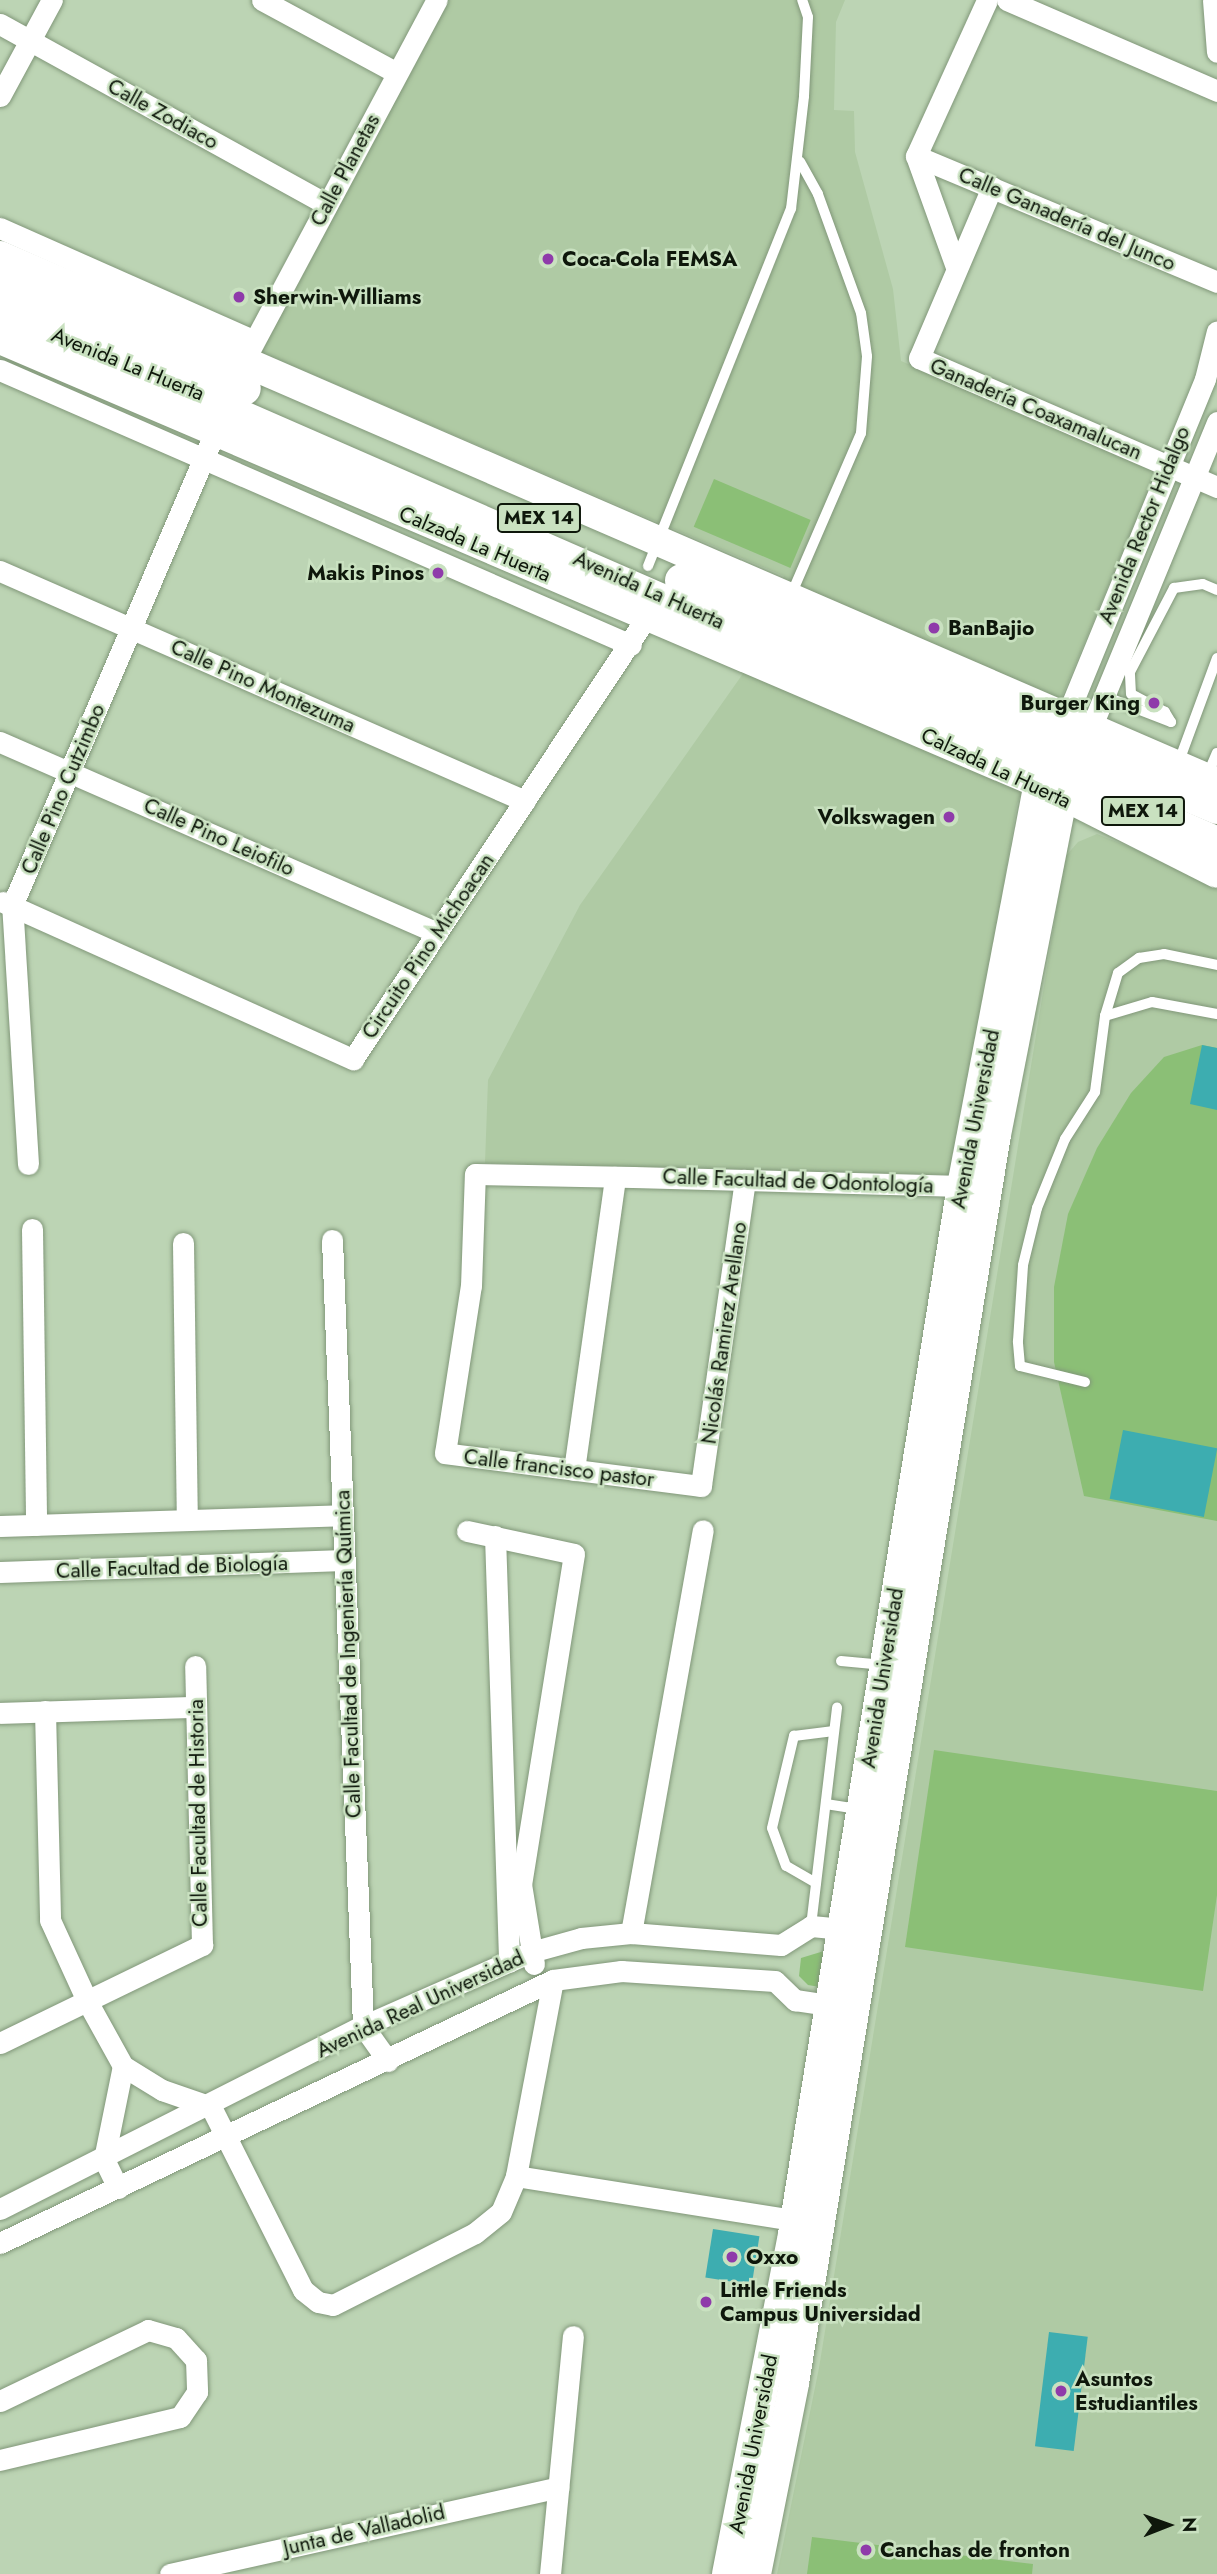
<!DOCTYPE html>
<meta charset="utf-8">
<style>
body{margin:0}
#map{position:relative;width:1217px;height:2574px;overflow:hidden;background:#bcd4b4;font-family:Jost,sans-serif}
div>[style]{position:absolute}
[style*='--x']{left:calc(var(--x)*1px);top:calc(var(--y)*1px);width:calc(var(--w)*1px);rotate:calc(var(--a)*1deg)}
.built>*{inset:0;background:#afcaa4}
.green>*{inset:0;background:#8bbf76;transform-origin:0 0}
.building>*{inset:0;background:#3dadb0;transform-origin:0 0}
.roads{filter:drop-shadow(0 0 2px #819779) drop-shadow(0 0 2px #819779)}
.lane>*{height:10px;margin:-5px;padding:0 5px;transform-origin:5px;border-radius:5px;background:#fff}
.street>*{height:21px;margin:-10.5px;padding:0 10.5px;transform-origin:10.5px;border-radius:10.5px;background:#fff}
.secondary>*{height:30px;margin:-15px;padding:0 15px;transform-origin:15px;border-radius:15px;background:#fff}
.primary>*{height:33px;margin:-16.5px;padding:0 16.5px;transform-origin:16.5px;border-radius:16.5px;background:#fff}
.dots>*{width:19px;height:19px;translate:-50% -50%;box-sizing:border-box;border:4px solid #c9e1c0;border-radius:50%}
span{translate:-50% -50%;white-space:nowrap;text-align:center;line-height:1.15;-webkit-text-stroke:5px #c9e1c0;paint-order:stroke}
.shield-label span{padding:2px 5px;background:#c9e1c0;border:2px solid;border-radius:5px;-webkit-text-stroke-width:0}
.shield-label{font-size:19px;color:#0e170b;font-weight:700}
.street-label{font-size:21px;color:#0e170b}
.poi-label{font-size:21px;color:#0e170b;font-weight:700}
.left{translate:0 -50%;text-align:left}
.right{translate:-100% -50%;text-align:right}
.north{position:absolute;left:1133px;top:2490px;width:70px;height:70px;-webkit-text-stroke:5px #c9e1c0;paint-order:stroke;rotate:89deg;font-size:19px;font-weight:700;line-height:28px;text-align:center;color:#0e170b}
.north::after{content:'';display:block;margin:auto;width:24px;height:32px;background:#0e170b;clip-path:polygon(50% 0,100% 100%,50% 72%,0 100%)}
</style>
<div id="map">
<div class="built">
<div style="clip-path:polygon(447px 0,845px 0,836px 22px,834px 110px,854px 111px,855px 152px,893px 289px,901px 361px,1158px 467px,1017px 804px,955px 1175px,485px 1163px,488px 1080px,580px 905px,742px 675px,784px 576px,256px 350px)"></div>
<div style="clip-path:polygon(1097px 834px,1217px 882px,1217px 2574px,777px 2574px,819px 2368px,1065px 857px,1078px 842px)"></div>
</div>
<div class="green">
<div style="left:714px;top:479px;width:105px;height:52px;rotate:23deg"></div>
<div style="clip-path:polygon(1202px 1045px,1217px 1048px,1217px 1521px,1084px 1496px,1054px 1362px,1054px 1287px,1068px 1214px,1097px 1148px,1131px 1093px,1164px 1057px)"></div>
<div style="clip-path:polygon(934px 1750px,1217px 1791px,1217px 1895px,1203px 1991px,905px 1947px)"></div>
<div style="clip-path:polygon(824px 1951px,820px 1987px,808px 1985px,799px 1976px,801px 1958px)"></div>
<div style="clip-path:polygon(812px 2537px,1033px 2564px,1032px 2574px,807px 2574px)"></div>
</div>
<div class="building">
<div style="clip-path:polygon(1202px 1045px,1217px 1048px,1217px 1110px,1190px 1104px)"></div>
<div style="left:1123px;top:1430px;width:96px;height:70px;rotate:11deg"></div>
<div style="left:713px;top:2229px;width:47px;height:49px;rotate:9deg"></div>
<div style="left:1049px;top:2332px;width:39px;height:115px;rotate:7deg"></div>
</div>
<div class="roads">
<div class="lane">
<div style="--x:648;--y:566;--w:385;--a:-68.2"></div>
<div style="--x:791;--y:209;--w:114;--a:-83.4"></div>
<div style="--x:804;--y:96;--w:79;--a:-87.1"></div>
<div style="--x:808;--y:17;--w:18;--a:-109"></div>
<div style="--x:791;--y:595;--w:176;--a:-66.6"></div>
<div style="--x:861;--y:433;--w:77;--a:-85.5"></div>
<div style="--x:867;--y:356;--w:43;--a:-97.9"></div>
<div style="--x:861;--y:313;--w:127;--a:-109.9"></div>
<div style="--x:818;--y:194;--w:37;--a:-119"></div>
<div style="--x:1104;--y:696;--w:72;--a:21.2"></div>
<div style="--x:1171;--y:722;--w:12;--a:-121"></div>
<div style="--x:1165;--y:712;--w:38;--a:-152"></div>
<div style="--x:1131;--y:694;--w:22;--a:-93"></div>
<div style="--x:1130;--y:672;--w:95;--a:-62.4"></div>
<div style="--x:1174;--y:588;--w:29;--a:-8"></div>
<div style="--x:1203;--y:584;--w:15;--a:23"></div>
<div style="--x:1178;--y:764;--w:113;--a:-69.8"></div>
<div style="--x:1207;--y:776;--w:25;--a:-67"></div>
<div style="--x:1105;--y:1016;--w:45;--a:-73.2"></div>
<div style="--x:1118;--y:973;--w:26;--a:-36"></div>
<div style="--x:1139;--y:958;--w:25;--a:-9"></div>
<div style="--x:1164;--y:954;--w:54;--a:11.7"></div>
<div style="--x:1085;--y:1382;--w:67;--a:-166.2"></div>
<div style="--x:1020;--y:1366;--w:25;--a:-95"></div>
<div style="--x:1018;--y:1341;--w:76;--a:-86.2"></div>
<div style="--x:1023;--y:1265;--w:59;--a:-76.2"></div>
<div style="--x:1037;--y:1208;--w:74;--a:-67.9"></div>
<div style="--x:1065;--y:1139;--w:56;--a:-57.4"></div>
<div style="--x:1095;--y:1092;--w:77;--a:-82.5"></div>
<div style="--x:1105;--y:1016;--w:49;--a:-16.6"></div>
<div style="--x:1152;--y:1002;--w:66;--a:10.5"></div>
<div style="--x:841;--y:1661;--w:43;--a:5.3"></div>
<div style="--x:826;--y:1804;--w:32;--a:9"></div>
<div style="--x:816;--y:1883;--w:34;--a:-150"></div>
<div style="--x:786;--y:1866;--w:40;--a:-110.2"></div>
<div style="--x:772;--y:1828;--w:95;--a:-76.6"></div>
<div style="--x:794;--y:1736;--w:40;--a:-7.1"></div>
<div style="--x:811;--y:1926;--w:220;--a:-83.2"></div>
</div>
<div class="street">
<div style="--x:262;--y:0;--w:153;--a:28.4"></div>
<div style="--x:1007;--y:0;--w:229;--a:23.4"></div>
<div style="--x:1213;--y:0;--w:52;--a:85.6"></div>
<div style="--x:0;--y:24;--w:372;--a:28.9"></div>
<div style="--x:0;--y:96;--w:109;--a:-61.6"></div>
<div style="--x:916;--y:156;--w:326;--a:22.7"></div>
<div style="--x:992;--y:187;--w:186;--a:113.1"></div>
<div style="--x:919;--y:358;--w:325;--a:23.4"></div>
<div style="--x:0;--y:228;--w:277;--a:23.9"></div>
<div style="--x:956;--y:267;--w:118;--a:-109.8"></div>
<div style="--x:916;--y:156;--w:171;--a:-65.5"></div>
<div style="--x:0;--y:370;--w:688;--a:23.55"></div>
<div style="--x:238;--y:372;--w:422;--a:-61.9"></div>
<div style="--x:0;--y:571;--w:573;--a:23.66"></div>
<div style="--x:1066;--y:718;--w:366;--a:-67.7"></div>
<div style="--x:1205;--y:379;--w:49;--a:-76"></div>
<div style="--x:1091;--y:728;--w:331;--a:-67.6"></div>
<div style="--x:0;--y:742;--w:477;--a:23.6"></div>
<div style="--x:3;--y:902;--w:384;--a:24.2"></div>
<div style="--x:353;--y:1059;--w:544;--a:-56.4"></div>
<div style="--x:28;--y:1164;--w:258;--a:-93.5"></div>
<div style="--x:12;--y:906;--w:531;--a:-66.82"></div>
<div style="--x:745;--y:1180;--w:309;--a:98.2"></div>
<div style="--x:701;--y:1486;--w:258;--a:-172.7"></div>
<div style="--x:445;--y:1453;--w:169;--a:-81.2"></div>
<div style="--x:471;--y:1286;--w:112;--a:-88"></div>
<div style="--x:475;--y:1174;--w:158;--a:1.1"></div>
<div style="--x:633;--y:1177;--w:112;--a:1.5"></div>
<div style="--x:745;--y:1180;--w:217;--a:1.6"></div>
<div style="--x:32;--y:1229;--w:296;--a:89.2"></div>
<div style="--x:332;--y:1240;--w:787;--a:87.74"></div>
<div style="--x:363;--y:2026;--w:43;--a:54.5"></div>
<div style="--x:183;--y:1243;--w:277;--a:89.2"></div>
<div style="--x:574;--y:1470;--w:296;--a:-82"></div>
<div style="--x:0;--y:1526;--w:342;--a:-1.8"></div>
<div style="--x:467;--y:1531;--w:109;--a:12.1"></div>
<div style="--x:574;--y:1554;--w:334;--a:99.1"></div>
<div style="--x:521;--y:1884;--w:81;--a:80.8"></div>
<div style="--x:495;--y:1536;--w:426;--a:88.1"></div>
<div style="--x:0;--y:1572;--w:344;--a:-2"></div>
<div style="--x:45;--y:1711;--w:209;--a:88.6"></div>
<div style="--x:50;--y:1920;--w:89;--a:65.4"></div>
<div style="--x:87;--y:2001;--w:74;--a:61"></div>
<div style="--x:123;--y:2066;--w:46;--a:31.6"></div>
<div style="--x:162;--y:2090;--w:52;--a:19.1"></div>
<div style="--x:211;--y:2107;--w:205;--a:63.3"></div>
<div style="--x:303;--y:2290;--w:19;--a:39"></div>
<div style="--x:318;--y:2302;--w:15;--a:11"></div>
<div style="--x:333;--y:2305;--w:159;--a:-26.9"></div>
<div style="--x:475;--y:2233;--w:33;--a:-39"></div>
<div style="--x:501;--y:2212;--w:39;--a:-67"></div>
<div style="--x:516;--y:2176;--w:199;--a:-79.3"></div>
<div style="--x:0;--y:1713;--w:196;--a:-1.8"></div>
<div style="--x:631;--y:1933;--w:409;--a:-79.9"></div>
<div style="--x:0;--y:2043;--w:225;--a:-25.9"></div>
<div style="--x:202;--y:1945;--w:279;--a:-91.4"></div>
<div style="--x:516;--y:2176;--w:282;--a:9"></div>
<div style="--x:118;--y:2188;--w:32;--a:-116"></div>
<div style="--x:104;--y:2159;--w:95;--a:-78.5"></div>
<div style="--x:0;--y:2209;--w:407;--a:-26.8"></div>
<div style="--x:363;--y:2026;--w:184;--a:-23.8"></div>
<div style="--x:531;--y:1952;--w:52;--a:-15.6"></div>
<div style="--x:581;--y:1938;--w:50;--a:-5.7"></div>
<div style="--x:631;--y:1933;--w:150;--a:4.6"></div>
<div style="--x:781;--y:1945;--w:36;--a:-32"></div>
<div style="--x:811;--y:1926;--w:43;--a:5.3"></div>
<div style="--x:0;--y:2243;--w:612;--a:-25.44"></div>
<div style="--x:553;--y:1980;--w:69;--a:-7.5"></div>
<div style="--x:621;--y:1971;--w:154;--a:3.7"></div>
<div style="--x:775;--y:1981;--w:28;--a:44"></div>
<div style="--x:795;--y:2000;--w:48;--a:8.5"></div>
<div style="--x:0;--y:2401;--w:164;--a:-25.6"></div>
<div style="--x:148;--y:2330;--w:29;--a:16"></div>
<div style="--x:176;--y:2338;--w:30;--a:48"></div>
<div style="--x:196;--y:2360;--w:32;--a:88"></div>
<div style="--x:197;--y:2392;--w:30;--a:124"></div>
<div style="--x:180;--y:2417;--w:185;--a:166.6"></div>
<div style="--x:170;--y:2574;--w:398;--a:-12.6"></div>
<div style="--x:550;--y:2574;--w:239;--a:-84.5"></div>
</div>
<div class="secondary">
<div style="--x:0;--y:256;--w:1326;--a:23.41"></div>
<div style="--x:0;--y:339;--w:1130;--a:23.14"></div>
<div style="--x:1039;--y:783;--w:199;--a:26.8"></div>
<div style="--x:727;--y:2574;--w:346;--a:-79"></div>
<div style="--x:793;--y:2234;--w:1062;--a:-80.84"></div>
<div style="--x:962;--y:1186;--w:410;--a:-79.2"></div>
<div style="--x:1039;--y:783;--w:70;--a:-67.4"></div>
<div style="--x:756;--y:2574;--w:195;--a:-78.7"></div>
<div style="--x:794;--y:2383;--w:1264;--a:-80.81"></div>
<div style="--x:996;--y:1135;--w:338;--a:-78.9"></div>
<div style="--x:1061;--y:803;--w:81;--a:-68.2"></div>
</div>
<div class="primary">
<div style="--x:0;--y:279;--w:267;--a:24.1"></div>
<div style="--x:0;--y:311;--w:1328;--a:23.61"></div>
<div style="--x:681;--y:580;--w:582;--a:22.95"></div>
</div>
</div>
<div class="dots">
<div style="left:548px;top:259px;background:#8f3baa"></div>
<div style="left:239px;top:297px;background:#8f3baa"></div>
<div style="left:438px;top:573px;background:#8f3baa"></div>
<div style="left:934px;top:628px;background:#8f3baa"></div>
<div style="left:1154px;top:703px;background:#8f3baa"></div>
<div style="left:949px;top:817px;background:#8f3baa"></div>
<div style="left:732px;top:2257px;background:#8f3baa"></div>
<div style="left:706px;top:2302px;background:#8f3baa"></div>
<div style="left:1061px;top:2391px;background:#8f3baa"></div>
<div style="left:866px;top:2550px;background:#8f3baa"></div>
</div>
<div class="shield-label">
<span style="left:539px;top:518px">MEX 14</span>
<span style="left:1143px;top:811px">MEX 14</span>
</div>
<div class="street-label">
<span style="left:163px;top:114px;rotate:29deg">Calle Zodiaco</span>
<span style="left:345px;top:170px;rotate:-62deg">Calle Planetas</span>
<span style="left:1067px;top:219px;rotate:23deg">Calle Ganadería del Junco</span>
<span style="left:128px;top:364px;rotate:22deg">Avenida La Huerta</span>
<span style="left:1036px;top:409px;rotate:23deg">Ganadería Coaxamalucan</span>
<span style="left:1144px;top:525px;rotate:-68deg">Avenida Rector Hidalgo</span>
<span style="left:475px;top:544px;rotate:23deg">Calzada La Huerta</span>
<span style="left:649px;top:590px;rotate:24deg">Avenida La Huerta</span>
<span style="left:263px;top:686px;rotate:24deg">Calle Pino Montezuma</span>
<span style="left:996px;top:768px;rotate:25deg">Calzada La Huerta</span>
<span style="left:63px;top:789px;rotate:-67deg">Calle Pino Cutzimbo</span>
<span style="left:219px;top:837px;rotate:24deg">Calle Pino Leiofilo</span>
<span style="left:428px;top:946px;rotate:-56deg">Circuito Pino Michoacan</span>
<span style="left:975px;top:1119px;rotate:-79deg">Avenida Universidad</span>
<span style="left:798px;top:1181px;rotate:2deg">Calle Facultad de Odontología</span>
<span style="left:724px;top:1333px;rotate:-82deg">Nicolás Ramirez Arellano</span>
<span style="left:559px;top:1468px;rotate:7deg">Calle francisco pastor</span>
<span style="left:172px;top:1567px;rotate:-2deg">Calle Facultad de Biología</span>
<span style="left:348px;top:1654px;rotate:-92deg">Calle Facultad de Ingenierίa Quίmica</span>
<span style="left:882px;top:1678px;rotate:-81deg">Avenida Universidad</span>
<span style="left:198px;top:1813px;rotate:-91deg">Calle Facultad de Historia</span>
<span style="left:420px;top:2004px;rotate:-25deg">Avenida Real Universidad</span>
<span style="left:753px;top:2444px;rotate:-79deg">Avenida Universidad</span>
<span style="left:364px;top:2530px;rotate:-13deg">Junta de Valladolid</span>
</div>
<div class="poi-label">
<span class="left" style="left:562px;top:259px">Coca-Cola FEMSA</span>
<span class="left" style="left:253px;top:297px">Sherwin-Williams</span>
<span class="right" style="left:424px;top:573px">Makis Pinos</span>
<span class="left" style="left:948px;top:628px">BanBajio</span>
<span class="right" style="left:1140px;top:703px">Burger King</span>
<span class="right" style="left:935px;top:817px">Volkswagen</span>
<span class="left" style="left:746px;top:2257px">Oxxo</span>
<span class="left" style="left:720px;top:2302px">Little Friends<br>Campus Universidad</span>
<span class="left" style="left:1075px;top:2391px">Asuntos<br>Estudiantiles</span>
<span class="left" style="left:880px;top:2550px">Canchas de fronton</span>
</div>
<div class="north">N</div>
</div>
